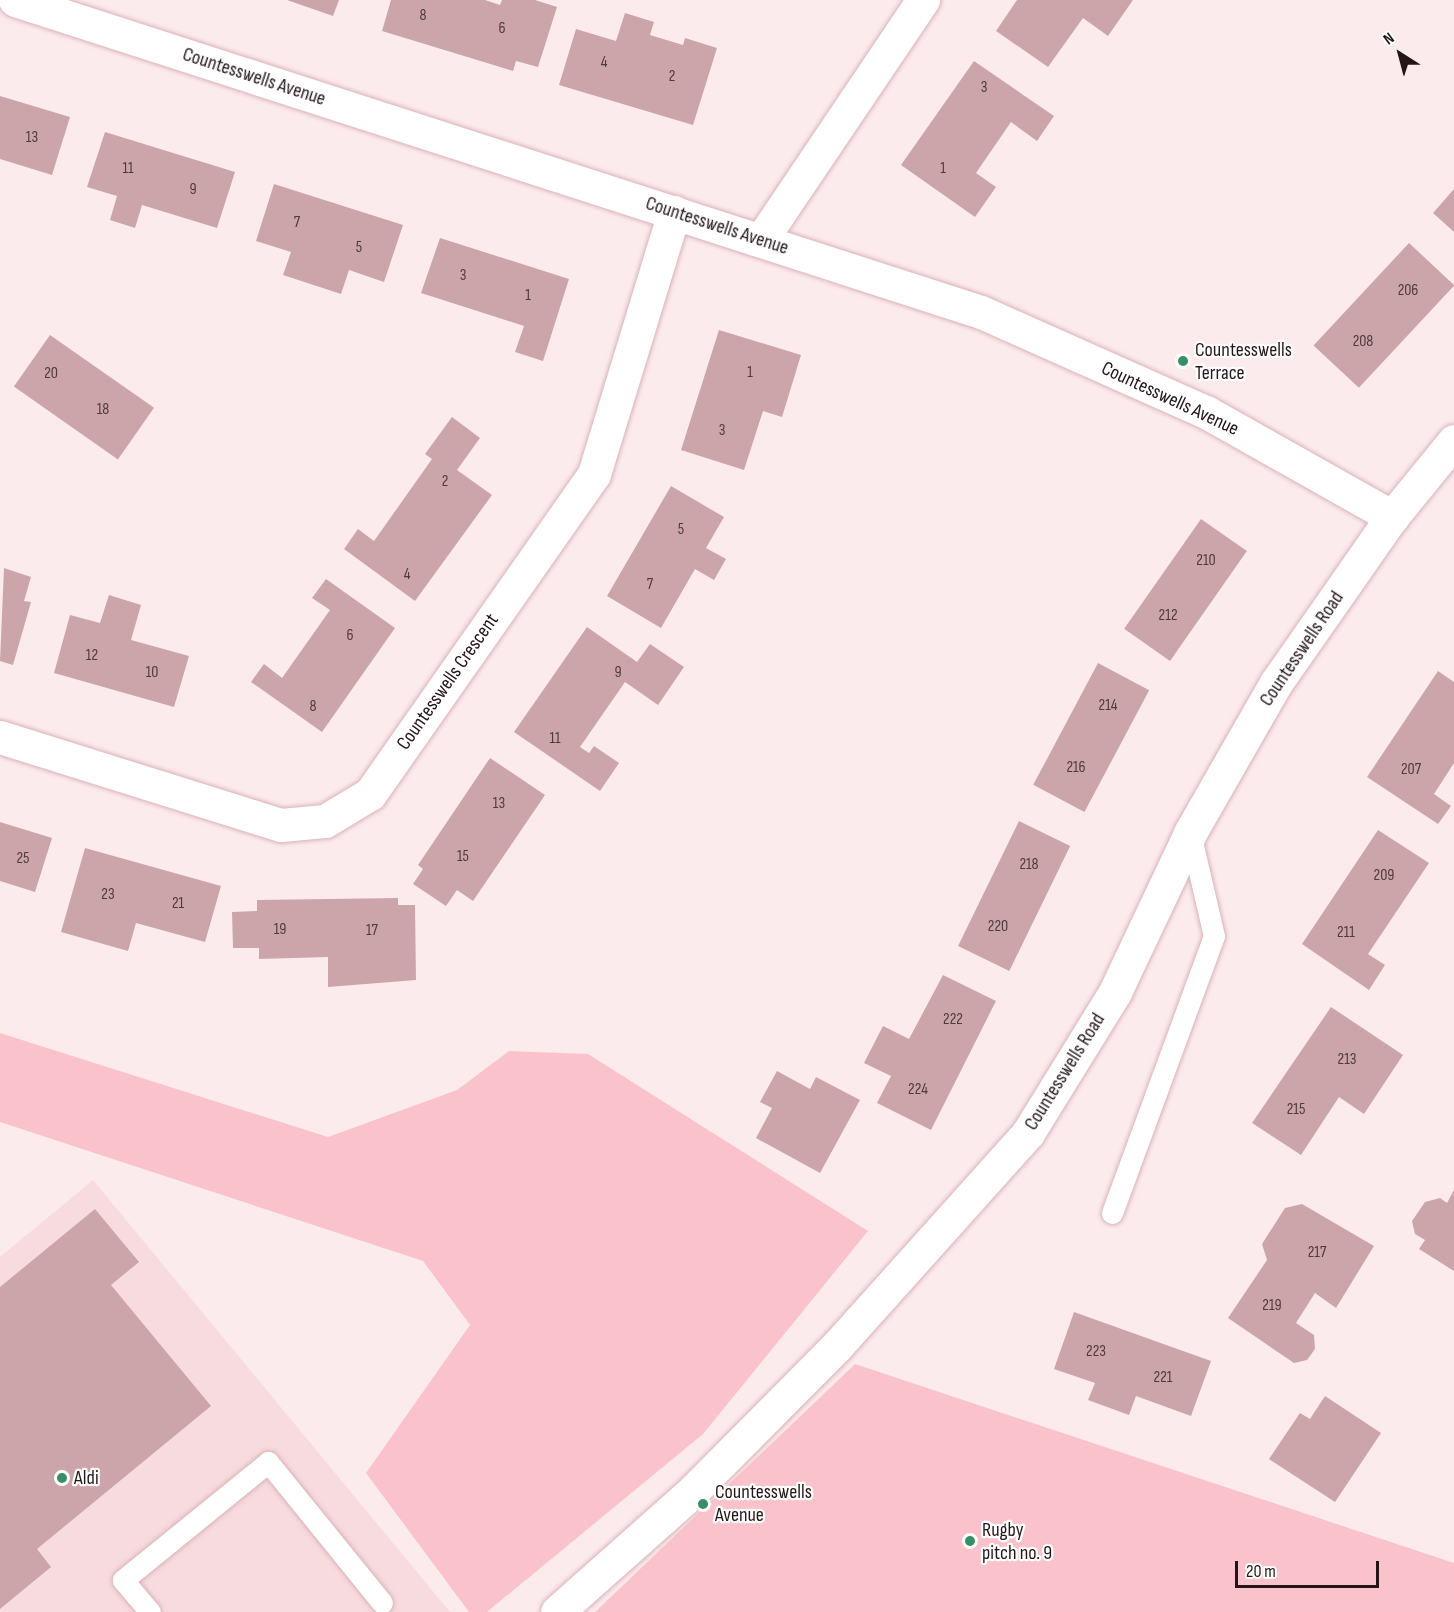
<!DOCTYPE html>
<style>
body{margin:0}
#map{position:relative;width:1454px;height:1612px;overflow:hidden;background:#fcebed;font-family:"Sofia Sans Condensed",sans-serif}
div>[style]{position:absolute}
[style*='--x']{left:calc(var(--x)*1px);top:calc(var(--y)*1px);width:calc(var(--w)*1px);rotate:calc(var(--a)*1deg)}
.built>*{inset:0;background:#f8dbde}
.green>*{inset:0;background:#fac3cb}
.building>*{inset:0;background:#cca5aa;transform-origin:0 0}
.roads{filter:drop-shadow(0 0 2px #dab3b8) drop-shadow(0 0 2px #dab3b8)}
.lane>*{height:21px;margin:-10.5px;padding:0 10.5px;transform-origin:10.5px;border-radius:10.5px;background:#fff}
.street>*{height:33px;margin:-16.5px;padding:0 16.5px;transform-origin:16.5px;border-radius:16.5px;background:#fff}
.secondary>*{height:33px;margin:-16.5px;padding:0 16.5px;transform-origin:16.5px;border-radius:16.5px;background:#fff}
.dots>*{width:16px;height:16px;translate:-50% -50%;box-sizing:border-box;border:3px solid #fff;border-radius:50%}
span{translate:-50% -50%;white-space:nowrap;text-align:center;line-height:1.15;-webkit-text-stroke:4.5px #fff;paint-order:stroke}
.number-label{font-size:16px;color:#4e3a3c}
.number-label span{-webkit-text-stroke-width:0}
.street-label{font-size:20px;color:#241618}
.poi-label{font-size:20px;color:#241618}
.left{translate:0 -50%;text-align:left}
.north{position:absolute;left:1370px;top:24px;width:60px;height:60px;-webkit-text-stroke:4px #fff;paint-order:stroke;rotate:324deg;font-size:16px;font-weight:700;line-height:24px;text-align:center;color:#241618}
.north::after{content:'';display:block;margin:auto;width:21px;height:27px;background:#241618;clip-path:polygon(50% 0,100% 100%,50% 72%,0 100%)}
.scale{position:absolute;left:1235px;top:1561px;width:144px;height:27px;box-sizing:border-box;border:3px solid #241618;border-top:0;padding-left:8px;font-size:18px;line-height:21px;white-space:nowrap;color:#241618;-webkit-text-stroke:4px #fff;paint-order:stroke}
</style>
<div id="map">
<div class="built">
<div style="clip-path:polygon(93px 1180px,450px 1612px,0 1612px,0 1257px)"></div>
</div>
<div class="green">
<div style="clip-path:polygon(0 1033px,328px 1137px,457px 1090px,509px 1051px,588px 1054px,868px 1231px,703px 1434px,487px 1612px,469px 1612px,366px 1473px,470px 1325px,423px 1261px,0 1122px)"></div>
<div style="clip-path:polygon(855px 1364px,1454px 1563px,1454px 1612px,595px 1612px)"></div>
</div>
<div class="building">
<div style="clip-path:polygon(287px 0,339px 0,333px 16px)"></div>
<div style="clip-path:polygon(391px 0,485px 0,500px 5px,502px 0,535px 0,557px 7px,538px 67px,516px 61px,513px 71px,382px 31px)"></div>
<div style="clip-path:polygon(1017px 0,1133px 0,1108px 36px,1083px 18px,1048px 67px,996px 31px)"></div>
<div style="clip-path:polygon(625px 13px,654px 22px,650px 35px,683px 45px,685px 38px,717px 48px,693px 125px,559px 85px,576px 29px,616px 41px)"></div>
<div style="clip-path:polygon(974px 61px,1054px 116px,1037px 141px,1011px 122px,976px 173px,996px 187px,975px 217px,901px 165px)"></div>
<div style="clip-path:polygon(0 96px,70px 117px,52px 175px,0 159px)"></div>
<div style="clip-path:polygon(105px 132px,235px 172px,217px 228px,142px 205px,135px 228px,110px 220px,117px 196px,87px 187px)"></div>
<div style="clip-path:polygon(274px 184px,403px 225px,384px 282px,349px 270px,341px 294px,283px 275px,291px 252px,256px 241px)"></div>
<div style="clip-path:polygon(1454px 189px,1454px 232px,1433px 213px)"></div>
<div style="clip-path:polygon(440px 238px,569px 279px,543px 361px,515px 352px,524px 326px,421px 293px)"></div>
<div style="left:1409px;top:243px;width:62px;height:140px;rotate:43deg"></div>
<div style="clip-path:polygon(719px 330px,801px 355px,782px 417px,763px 411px,744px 470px,681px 450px)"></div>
<div style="left:50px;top:335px;width:127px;height:63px;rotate:35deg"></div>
<div style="clip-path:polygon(452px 417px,480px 438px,457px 470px,492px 495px,415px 601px,344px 549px,358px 529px,374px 541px,432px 459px,425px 454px)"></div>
<div style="clip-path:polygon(671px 486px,724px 517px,706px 548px,726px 559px,714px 580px,695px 569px,661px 628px,607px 596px)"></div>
<div style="left:1201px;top:519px;width:56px;height:134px;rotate:35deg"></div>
<div style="clip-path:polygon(4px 568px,31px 577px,24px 601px,31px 602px,13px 665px,0 661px)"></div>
<div style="clip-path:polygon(326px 579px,395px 628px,322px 732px,251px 682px,264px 664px,282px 678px,330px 610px,312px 598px)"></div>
<div style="clip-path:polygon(109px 595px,141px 605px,131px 640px,189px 656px,174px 707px,54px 673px,70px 615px,100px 623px)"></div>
<div style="clip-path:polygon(587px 627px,637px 662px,650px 644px,684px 667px,658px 705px,625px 682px,580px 747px,589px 753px,594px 746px,619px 763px,600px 791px,514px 732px)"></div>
<div style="left:1098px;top:663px;width:58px;height:138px;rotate:28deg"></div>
<div style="clip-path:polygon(1438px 671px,1454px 682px,1454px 763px,1434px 794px,1451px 806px,1438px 824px,1367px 777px)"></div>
<div style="clip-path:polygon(490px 758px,545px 795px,473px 901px,457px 890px,446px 906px,413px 884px,423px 869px,418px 865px)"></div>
<div style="left:1019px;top:821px;width:57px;height:139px;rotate:26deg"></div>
<div style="clip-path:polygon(0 822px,52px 838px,35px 892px,0 881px)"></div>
<div style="clip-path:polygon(1378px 830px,1429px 863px,1368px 954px,1385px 965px,1369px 990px,1302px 944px)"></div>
<div style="clip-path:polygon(85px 848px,221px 886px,205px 942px,136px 923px,128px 951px,61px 932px)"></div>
<div style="clip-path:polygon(398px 898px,398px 905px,415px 905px,416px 980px,328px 987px,328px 957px,259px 959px,259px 948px,233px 948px,232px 912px,257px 911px,257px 900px)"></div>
<div style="clip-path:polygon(943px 975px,996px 1001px,931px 1130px,877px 1103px,891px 1076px,864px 1063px,883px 1026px,909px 1039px)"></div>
<div style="clip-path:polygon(1331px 1007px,1403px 1055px,1364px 1114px,1339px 1097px,1301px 1155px,1252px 1123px)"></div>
<div style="clip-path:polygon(777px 1071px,810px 1089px,816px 1077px,860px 1100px,820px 1173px,756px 1138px,772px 1108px,760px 1102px)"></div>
<div style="clip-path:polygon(1454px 1190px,1454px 1271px,1419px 1249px,1425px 1240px,1415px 1234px,1412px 1221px,1425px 1202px,1440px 1198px,1447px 1203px)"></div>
<div style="clip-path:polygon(1302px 1204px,1374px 1246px,1336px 1308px,1315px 1293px,1296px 1323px,1314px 1335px,1315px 1349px,1307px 1360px,1294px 1363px,1228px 1318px,1267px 1260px,1262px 1244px,1285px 1208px)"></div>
<div style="clip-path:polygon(95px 1209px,139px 1262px,111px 1285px,211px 1406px,37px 1549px,51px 1567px,0 1609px,0 1287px)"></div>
<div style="clip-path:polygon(1074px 1312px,1211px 1361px,1191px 1416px,1136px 1396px,1129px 1415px,1088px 1400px,1095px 1383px,1054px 1369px)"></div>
<div style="clip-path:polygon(1325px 1396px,1381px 1433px,1335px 1502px,1269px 1459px,1300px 1413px,1310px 1419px)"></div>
</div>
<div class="roads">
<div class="lane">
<div style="--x:1112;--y:1213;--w:295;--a:-69.8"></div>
<div style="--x:1214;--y:936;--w:106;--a:-103.1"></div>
<div style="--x:150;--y:1612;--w:42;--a:-130.2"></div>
<div style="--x:123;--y:1580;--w:187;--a:-39.1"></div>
<div style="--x:268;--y:1462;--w:181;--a:51"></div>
</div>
<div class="street">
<div style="--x:15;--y:0;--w:1015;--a:17.9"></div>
<div style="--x:981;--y:312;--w:246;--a:24"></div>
<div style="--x:1206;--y:412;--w:214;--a:29.4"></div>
<div style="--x:761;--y:240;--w:290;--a:-56"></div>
<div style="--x:0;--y:737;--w:294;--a:17.4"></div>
<div style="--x:281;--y:825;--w:44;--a:-5.2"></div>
<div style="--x:325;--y:821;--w:52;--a:-31"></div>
<div style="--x:370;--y:794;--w:391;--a:-55"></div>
<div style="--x:594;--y:474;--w:274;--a:-73"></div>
</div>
<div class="secondary">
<div style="--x:557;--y:1612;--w:179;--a:-41.6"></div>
<div style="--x:691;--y:1493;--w:207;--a:-45.2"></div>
<div style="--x:837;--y:1346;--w:286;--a:-48.1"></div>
<div style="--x:1028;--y:1133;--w:166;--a:-58.3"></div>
<div style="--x:1115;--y:992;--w:176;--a:-64.7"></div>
<div style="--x:1190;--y:833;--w:173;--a:-60.2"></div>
<div style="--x:1276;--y:683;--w:203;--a:-55.1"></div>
<div style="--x:1392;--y:517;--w:98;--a:-50.8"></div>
</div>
</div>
<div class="dots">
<div style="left:1183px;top:361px;background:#369065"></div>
<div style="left:62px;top:1478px;background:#369065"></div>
<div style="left:703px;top:1504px;background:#369065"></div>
<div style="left:970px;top:1541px;background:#369065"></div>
</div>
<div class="number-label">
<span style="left:423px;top:16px">8</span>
<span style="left:502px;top:29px">6</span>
<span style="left:604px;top:63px">4</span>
<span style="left:672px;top:77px">2</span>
<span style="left:984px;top:88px">3</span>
<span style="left:32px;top:138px">13</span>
<span style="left:128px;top:169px">11</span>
<span style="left:943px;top:169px">1</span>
<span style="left:193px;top:190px">9</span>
<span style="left:297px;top:223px">7</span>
<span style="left:359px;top:248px">5</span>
<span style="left:463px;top:276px">3</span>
<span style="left:1408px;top:291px">206</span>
<span style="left:528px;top:296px">1</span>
<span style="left:1363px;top:342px">208</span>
<span style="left:750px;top:373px">1</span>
<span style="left:51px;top:374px">20</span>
<span style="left:103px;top:410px">18</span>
<span style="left:722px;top:431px">3</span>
<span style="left:445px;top:482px">2</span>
<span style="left:681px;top:530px">5</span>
<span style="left:1206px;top:561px">210</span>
<span style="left:407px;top:575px">4</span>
<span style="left:650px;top:585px">7</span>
<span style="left:1168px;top:616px">212</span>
<span style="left:350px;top:636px">6</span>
<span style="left:92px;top:656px">12</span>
<span style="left:152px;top:673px">10</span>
<span style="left:618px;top:673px">9</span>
<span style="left:1108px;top:706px">214</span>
<span style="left:313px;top:707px">8</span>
<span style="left:555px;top:739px">11</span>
<span style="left:1076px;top:768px">216</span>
<span style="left:1411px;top:770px">207</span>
<span style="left:499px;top:804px">13</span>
<span style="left:463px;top:857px">15</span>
<span style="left:23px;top:859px">25</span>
<span style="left:1029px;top:865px">218</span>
<span style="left:1384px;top:876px">209</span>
<span style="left:108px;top:895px">23</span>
<span style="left:178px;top:904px">21</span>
<span style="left:998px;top:927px">220</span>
<span style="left:280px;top:930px">19</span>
<span style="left:372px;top:931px">17</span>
<span style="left:1346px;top:933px">211</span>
<span style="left:953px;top:1020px">222</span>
<span style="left:1347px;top:1060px">213</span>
<span style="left:918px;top:1090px">224</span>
<span style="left:1296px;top:1110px">215</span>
<span style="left:1317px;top:1253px">217</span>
<span style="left:1272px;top:1306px">219</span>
<span style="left:1096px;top:1352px">223</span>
<span style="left:1163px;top:1378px">221</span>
</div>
<div class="street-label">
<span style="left:254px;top:77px;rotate:18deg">Countesswells Avenue</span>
<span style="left:717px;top:226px;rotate:18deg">Countesswells Avenue</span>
<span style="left:1170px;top:399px;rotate:25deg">Countesswells Avenue</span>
<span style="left:1302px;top:649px;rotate:-56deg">Countesswells Road</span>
<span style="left:448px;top:682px;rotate:-55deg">Countesswells Crescent</span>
<span style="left:1065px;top:1072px;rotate:-58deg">Countesswells Road</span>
</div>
<div class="poi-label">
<span class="left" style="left:1195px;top:362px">Countesswells<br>Terrace</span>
<span class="left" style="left:74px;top:1478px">Aldi</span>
<span class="left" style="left:715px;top:1504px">Countesswells<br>Avenue</span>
<span class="left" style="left:982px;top:1542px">Rugby<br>pitch no. 9</span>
</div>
<div class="north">N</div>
<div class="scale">20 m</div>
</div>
